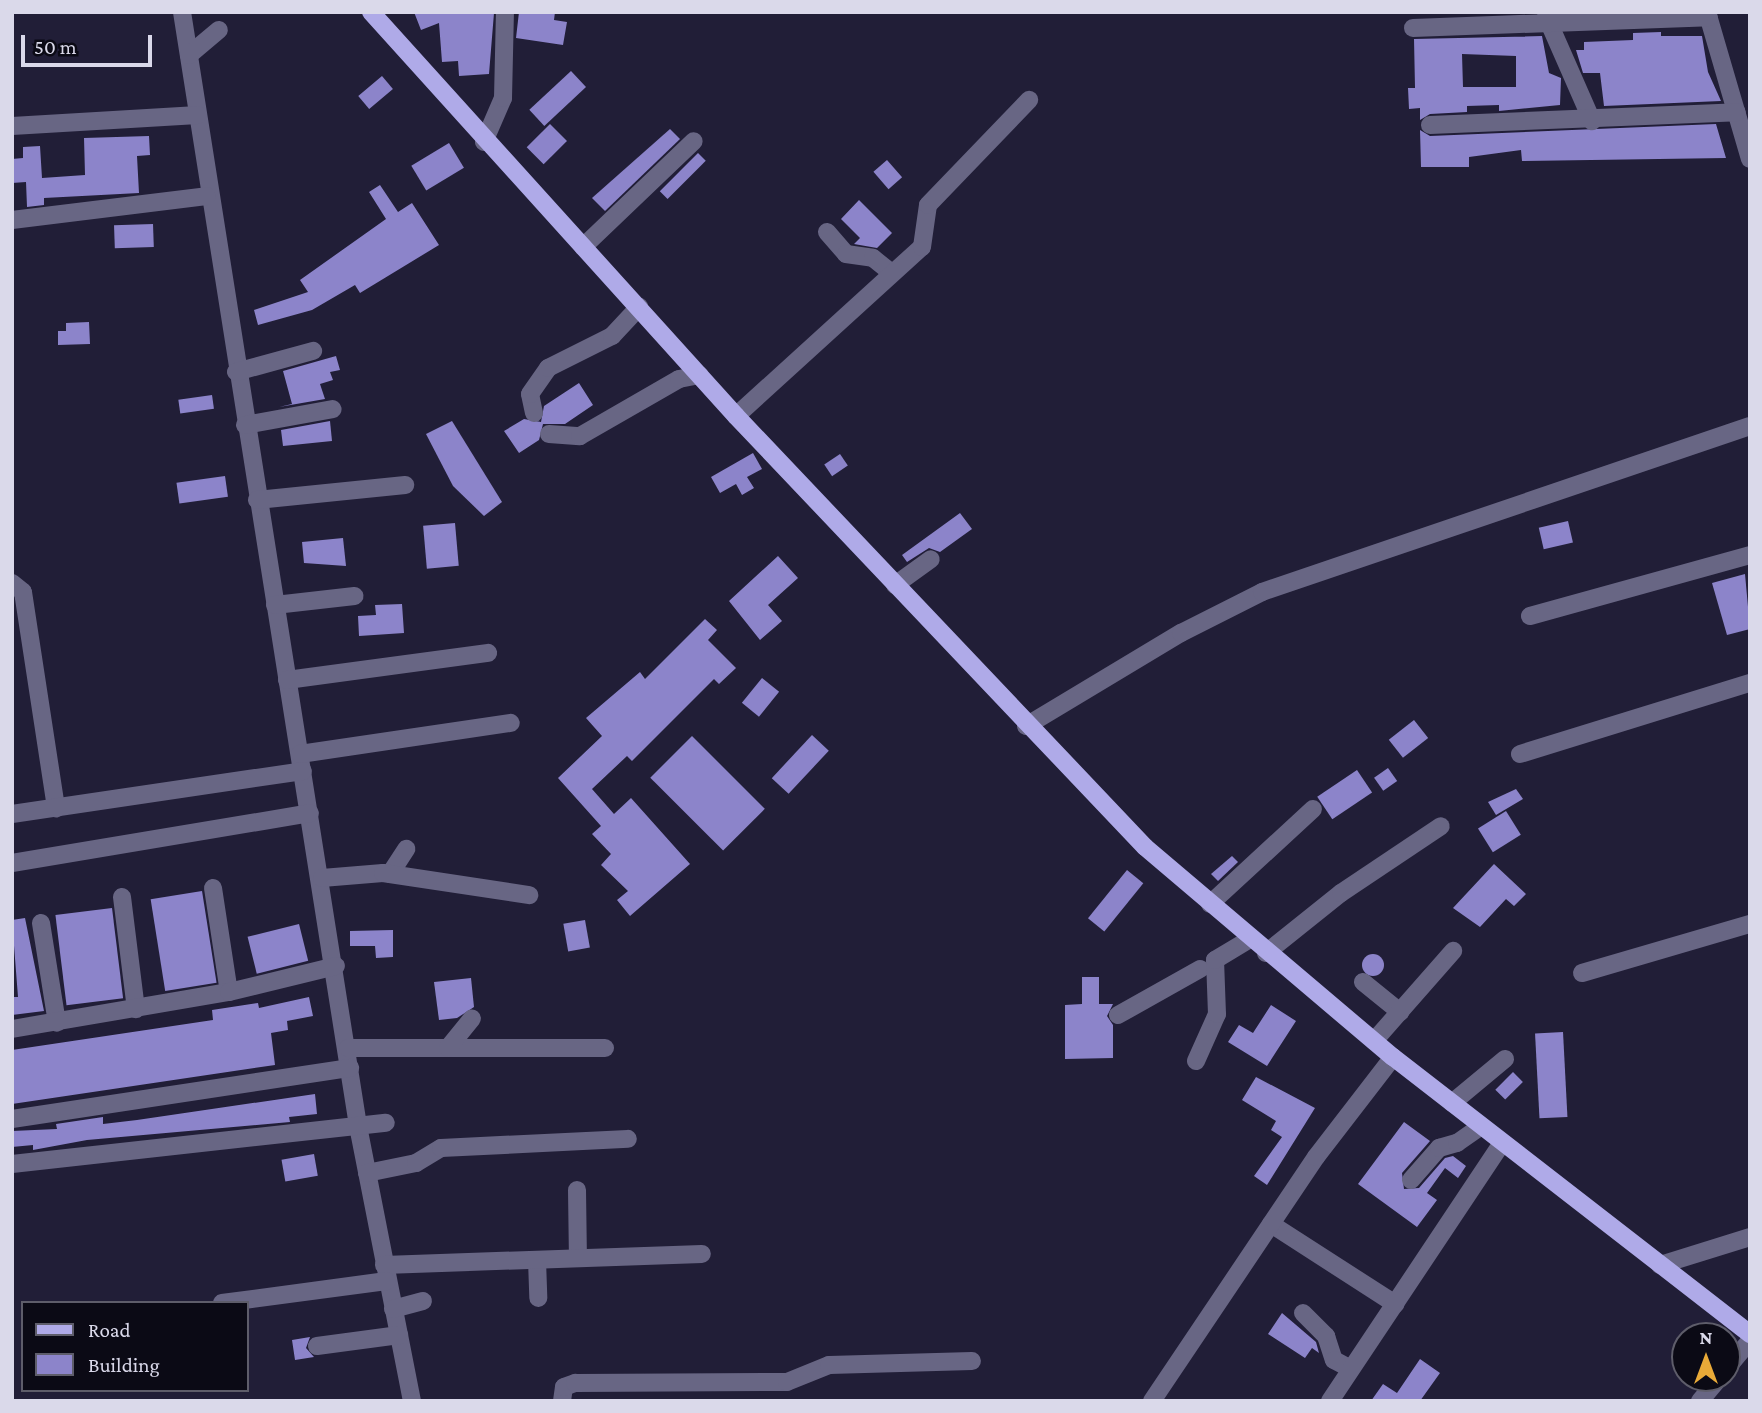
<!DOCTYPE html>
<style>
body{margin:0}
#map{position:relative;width:1762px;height:1413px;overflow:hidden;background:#211e37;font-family:"Crimson Pro",serif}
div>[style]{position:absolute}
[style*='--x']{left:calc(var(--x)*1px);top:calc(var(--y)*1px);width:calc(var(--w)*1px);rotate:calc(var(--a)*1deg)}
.building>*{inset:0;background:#8c84ca;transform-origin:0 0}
.round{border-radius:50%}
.minor>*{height:18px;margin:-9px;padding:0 9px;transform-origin:9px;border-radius:9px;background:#686684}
.major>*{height:18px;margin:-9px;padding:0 9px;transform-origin:9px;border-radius:9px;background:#afaae8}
span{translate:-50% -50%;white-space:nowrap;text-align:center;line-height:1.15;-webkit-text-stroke:7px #0b0a15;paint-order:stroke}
.frame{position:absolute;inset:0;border:14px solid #dad9ea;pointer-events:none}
.legend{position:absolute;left:21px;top:1301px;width:228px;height:91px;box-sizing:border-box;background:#0b0a15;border:2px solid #5e5d6a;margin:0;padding:9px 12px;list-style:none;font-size:21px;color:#dad9ea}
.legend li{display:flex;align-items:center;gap:14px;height:35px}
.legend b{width:35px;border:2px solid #5e5d6a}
.north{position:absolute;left:1671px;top:1322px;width:70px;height:70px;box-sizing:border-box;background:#0b0a15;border:2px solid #5e5d6a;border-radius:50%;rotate:0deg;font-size:19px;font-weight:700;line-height:28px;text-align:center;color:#dad9ea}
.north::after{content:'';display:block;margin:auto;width:24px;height:32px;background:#e9aa38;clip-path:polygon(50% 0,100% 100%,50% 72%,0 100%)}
.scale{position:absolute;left:21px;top:35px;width:131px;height:32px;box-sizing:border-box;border:4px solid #dad9ea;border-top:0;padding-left:9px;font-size:21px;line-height:24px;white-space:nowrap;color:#dad9ea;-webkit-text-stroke:5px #0b0a15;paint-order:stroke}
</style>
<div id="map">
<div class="building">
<div style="clip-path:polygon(414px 12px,494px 13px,489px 74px,459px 76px,458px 61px,442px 62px,439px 23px,421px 30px)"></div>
<div style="clip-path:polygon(519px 12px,555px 12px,554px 20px,567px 22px,563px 45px,516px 38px)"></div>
<div style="clip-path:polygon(1661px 32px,1661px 36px,1702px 36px,1708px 72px,1721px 101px,1604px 106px,1600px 73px,1583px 73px,1576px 50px,1584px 50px,1584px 42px,1633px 40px,1633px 33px)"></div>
<div style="clip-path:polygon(evenodd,1542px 36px,1549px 73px,1561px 78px,1560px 105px,1499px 111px,1499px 105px,1467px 106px,1467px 112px,1430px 114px,1420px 120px,1420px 108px,1409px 109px,1408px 88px,1415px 88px,1414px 39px,1542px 36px,1462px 54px,1516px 56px,1516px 87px,1463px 87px,1462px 54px)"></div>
<div style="left:571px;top:71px;width:22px;height:57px;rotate:47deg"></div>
<div style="left:382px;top:76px;width:17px;height:31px;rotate:50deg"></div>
<div style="left:550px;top:124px;width:24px;height:33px;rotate:45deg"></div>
<div style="clip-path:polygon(1716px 124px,1726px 158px,1522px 161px,1521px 150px,1469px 157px,1469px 167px,1421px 167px,1420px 130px,1430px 136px)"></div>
<div style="clip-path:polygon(670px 129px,680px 139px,605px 211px,592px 198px)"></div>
<div style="clip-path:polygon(149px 136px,150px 155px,137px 156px,139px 193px,44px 198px,44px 205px,27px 207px,26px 182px,12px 183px,12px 159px,23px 158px,23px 147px,40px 146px,42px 178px,85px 175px,84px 138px)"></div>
<div style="left:449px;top:143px;width:29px;height:44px;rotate:59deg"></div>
<div style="left:698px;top:153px;width:11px;height:54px;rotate:45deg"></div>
<div style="left:887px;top:160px;width:23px;height:18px;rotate:49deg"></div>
<div style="clip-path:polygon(380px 185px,398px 212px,412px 203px,439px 245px,360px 293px,355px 285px,312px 310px,258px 325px,254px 310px,308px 292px,300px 280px,386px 219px,369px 192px)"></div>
<div style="clip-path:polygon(859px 200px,892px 233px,877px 248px,854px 244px,860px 238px,841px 219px)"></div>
<div style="left:153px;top:224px;width:23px;height:39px;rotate:88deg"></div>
<div style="clip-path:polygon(89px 322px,90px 344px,58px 345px,58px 331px,66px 331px,66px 323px)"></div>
<div style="clip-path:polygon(336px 356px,340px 370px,330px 372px,333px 380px,320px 384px,325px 399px,279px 407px,292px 404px,283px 371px)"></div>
<div style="clip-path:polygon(579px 383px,593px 405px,565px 424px,543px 424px,539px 440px,519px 453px,504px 431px,524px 419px,541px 422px,544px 406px)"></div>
<div style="left:212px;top:395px;width:14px;height:34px;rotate:82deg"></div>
<div style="clip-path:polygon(330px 421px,332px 441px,283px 446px,281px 430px)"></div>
<div style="clip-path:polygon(452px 421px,502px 502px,484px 516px,453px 486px,426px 434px)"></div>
<div style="clip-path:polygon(753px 453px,762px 469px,747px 477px,754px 488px,742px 495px,736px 484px,720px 493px,711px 477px)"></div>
<div style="left:840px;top:454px;width:14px;height:19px;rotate:56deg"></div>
<div style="left:225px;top:476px;width:21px;height:49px;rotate:82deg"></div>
<div style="clip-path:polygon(960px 513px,972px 529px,940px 552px,929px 548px,907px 562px,902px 555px)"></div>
<div style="left:1568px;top:521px;width:22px;height:30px;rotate:77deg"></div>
<div style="left:455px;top:523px;width:43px;height:32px;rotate:85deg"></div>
<div style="clip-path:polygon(343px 538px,346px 566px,304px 563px,302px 542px)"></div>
<div style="clip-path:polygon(778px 556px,798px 578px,768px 605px,782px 621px,760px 640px,729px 601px)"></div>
<div style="clip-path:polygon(1745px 574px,1750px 629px,1727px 635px,1712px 583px)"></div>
<div style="clip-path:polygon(402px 604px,404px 633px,359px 636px,358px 616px,376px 615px,375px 605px)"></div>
<div style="clip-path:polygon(705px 619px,717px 630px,708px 640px,736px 668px,719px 684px,714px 679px,632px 761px,627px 756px,592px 789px,614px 814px,631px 798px,690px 864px,630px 916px,617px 900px,628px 891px,601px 865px,611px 854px,592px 834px,601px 826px,558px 778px,602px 736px,586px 718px,640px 672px,645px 679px)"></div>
<div style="left:762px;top:678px;width:22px;height:32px;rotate:39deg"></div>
<div style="left:1414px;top:720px;width:23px;height:32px;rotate:52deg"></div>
<div style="left:812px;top:735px;width:23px;height:59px;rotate:43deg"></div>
<div style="left:692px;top:736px;width:103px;height:59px;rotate:45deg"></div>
<div style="left:1388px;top:768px;width:16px;height:17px;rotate:55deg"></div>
<div style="left:1357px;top:770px;width:27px;height:48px;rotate:56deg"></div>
<div style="clip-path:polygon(1516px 789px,1523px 799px,1496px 815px,1488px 802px)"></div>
<div style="left:1506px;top:811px;width:28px;height:33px;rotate:58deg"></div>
<div style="clip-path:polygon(1232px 856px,1238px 862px,1218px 881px,1211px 874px)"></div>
<div style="clip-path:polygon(1494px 864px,1526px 894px,1514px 906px,1506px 899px,1480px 927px,1453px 908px)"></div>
<div style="left:1127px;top:870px;width:21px;height:62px;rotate:39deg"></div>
<div style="left:202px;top:891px;width:93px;height:52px;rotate:81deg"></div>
<div style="left:112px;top:908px;width:91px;height:57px;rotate:83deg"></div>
<div style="clip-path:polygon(25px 918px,44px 1011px,12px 1015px,12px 997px,18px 997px,12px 920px)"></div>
<div style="left:585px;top:920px;width:28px;height:22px;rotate:80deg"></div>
<div style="left:299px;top:924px;width:38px;height:53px;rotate:76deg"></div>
<div style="clip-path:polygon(393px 930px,393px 957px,376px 958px,375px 946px,350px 946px,350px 931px)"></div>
<div class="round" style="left:1362px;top:954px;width:22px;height:22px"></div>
<div style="clip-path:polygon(1082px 977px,1099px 977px,1099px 1004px,1113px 1004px,1107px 1016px,1113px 1025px,1113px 1058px,1065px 1059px,1065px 1005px,1082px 1004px)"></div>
<div style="clip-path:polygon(471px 978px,474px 1007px,457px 1018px,439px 1020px,434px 982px)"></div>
<div style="clip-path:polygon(309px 997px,313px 1016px,287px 1021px,288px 1030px,271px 1033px,275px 1065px,12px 1104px,12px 1050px,213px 1020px,212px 1010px,258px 1003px,259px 1008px)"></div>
<div style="clip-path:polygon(1271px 1005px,1296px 1021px,1267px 1066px,1228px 1042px,1239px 1025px,1253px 1033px)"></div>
<div style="left:1563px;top:1032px;width:85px;height:28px;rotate:87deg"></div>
<div style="left:1513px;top:1072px;width:14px;height:25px;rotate:45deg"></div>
<div style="clip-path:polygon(1256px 1077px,1315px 1108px,1267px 1185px,1254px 1176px,1282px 1137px,1271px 1130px,1276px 1121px,1242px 1100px)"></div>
<div style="clip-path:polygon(315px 1094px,317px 1114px,289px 1117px,290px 1122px,87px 1140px,33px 1150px,33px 1145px,12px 1147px,12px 1131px,57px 1129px,56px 1124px,103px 1117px,103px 1124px,137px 1120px)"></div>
<div style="clip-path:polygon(1404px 1122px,1430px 1141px,1402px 1173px,1404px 1189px,1419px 1188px,1445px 1158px,1453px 1156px,1466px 1166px,1458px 1178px,1445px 1168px,1427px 1193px,1437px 1200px,1417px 1227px,1358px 1184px)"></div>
<div style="left:314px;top:1154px;width:22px;height:33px;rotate:80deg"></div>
<div style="clip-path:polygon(1282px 1313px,1316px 1342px,1319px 1353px,1312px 1348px,1305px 1358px,1268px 1334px)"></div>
<div style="clip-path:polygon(310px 1337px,306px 1348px,314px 1357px,295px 1360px,292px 1340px)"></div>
<div style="clip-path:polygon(1420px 1359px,1440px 1373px,1420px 1401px,1371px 1401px,1383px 1384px,1397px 1393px)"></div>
</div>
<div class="minor">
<div style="--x:182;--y:12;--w:1128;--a:81.02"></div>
<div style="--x:358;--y:1126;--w:280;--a:78.9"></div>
<div style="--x:1707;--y:12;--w:153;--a:73.7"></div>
<div style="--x:1546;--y:16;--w:115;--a:66.3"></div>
<div style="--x:1413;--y:28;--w:296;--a:-2.1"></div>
<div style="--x:189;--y:55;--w:39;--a:-40"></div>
<div style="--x:1430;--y:125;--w:307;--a:-2.4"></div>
<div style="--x:12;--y:126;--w:186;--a:-3.4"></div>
<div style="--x:484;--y:142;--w:48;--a:-66.6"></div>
<div style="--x:503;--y:98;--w:86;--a:-88.7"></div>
<div style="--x:12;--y:220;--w:196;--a:-7"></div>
<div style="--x:827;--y:232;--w:29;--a:49"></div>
<div style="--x:846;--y:254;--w:27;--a:8"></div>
<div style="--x:873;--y:258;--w:22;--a:39"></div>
<div style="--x:583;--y:247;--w:153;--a:-43.7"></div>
<div style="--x:236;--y:372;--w:80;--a:-15.3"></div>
<div style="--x:534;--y:413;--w:19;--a:-102"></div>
<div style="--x:530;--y:394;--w:32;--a:-55"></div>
<div style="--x:548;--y:368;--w:72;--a:-26.6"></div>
<div style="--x:612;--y:336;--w:40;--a:-47"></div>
<div style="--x:736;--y:416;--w:251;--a:-42.3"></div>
<div style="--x:922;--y:247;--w:42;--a:-81.9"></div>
<div style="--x:928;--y:205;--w:146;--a:-46.1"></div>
<div style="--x:245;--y:425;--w:89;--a:-10.3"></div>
<div style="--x:549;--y:434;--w:31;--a:4"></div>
<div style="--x:580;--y:436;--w:114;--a:-29.9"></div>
<div style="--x:679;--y:379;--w:21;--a:-11"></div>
<div style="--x:257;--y:500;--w:149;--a:-5.8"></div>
<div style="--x:12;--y:583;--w:14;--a:39"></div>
<div style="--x:23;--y:592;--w:219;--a:81.3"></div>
<div style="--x:895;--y:585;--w:44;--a:-35.8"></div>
<div style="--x:275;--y:605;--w:80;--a:-6.5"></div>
<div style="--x:1530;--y:616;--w:228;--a:-15.5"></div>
<div style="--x:287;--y:680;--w:203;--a:-7.7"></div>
<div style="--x:1026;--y:726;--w:181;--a:-31"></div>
<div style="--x:1181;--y:633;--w:91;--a:-26.8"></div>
<div style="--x:1262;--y:592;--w:515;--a:-18.79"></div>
<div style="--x:300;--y:754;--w:213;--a:-8.4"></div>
<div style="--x:1520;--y:754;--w:241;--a:-17.2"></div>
<div style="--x:12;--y:814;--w:294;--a:-8.4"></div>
<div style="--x:12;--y:863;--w:302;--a:-9.5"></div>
<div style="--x:390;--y:874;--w:30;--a:-57"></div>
<div style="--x:322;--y:878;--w:61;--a:-4.7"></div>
<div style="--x:383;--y:873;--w:148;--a:8.6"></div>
<div style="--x:213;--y:888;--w:105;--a:81.3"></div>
<div style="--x:122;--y:897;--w:113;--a:82.9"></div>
<div style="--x:1210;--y:904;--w:140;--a:-42.7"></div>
<div style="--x:41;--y:923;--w:101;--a:80.9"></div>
<div style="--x:1266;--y:953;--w:96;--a:-38.7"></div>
<div style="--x:1341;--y:893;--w:120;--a:-33.8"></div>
<div style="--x:1582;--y:973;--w:175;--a:-16.3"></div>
<div style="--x:1363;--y:982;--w:48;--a:39"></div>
<div style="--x:1118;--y:1015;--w:94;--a:-29.3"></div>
<div style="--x:12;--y:1029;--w:220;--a:-9.7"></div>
<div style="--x:229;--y:992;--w:110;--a:-13.7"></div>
<div style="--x:1374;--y:1041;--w:120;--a:-48.7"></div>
<div style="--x:348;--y:1048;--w:257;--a:0"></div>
<div style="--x:448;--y:1048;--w:38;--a:-51"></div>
<div style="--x:1196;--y:1061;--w:51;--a:-65.9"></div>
<div style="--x:1217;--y:1014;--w:54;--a:-92.1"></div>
<div style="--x:1215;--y:960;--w:41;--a:-31"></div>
<div style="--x:1452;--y:1103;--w:69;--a:-39.7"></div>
<div style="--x:12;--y:1119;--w:342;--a:-8.6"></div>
<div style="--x:12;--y:1164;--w:376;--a:-6.3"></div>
<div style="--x:367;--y:1173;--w:50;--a:-11.5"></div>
<div style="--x:416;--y:1163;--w:29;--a:-31"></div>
<div style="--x:441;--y:1148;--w:187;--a:-2.8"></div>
<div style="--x:1411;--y:1180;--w:43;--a:-48.8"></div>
<div style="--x:1439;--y:1148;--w:19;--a:-16"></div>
<div style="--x:1457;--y:1143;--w:29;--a:-35"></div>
<div style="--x:577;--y:1190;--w:68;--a:89.2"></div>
<div style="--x:1271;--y:1224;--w:148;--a:32.8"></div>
<div style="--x:537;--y:1260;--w:38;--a:88"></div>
<div style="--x:384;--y:1265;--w:318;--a:-2"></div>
<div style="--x:1660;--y:1265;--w:94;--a:-17.3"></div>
<div style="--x:222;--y:1303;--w:166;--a:-7.6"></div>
<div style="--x:393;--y:1309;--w:31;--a:-15"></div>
<div style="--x:1303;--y:1313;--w:33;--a:45"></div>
<div style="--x:1326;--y:1336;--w:25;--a:72"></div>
<div style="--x:1334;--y:1360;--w:19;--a:28"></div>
<div style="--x:317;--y:1346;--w:83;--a:-7.6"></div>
<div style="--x:1727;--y:1368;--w:35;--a:-50"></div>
<div style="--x:562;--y:1401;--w:14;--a:-82"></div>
<div style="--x:564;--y:1387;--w:12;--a:-20"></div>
<div style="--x:575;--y:1383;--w:212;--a:-0.3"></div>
<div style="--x:787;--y:1382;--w:45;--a:-22"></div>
<div style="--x:829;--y:1365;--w:143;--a:-1.6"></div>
<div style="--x:1152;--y:1401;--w:294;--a:-56.1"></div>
<div style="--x:1316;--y:1157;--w:126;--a:-52.4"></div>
<div style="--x:1330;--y:1401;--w:310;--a:-56.3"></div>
<div style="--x:1700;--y:1401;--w:30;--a:-50"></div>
</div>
<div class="major">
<div style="--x:371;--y:12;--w:544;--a:47.9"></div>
<div style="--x:736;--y:416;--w:594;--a:46.5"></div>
<div style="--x:1145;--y:847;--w:325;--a:40.3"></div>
<div style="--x:1393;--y:1057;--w:452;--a:37.8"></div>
</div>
<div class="frame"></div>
<ul class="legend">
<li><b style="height:9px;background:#afaae8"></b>Road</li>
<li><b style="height:19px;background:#8c84ca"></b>Building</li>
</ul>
<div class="north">N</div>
<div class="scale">50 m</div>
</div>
